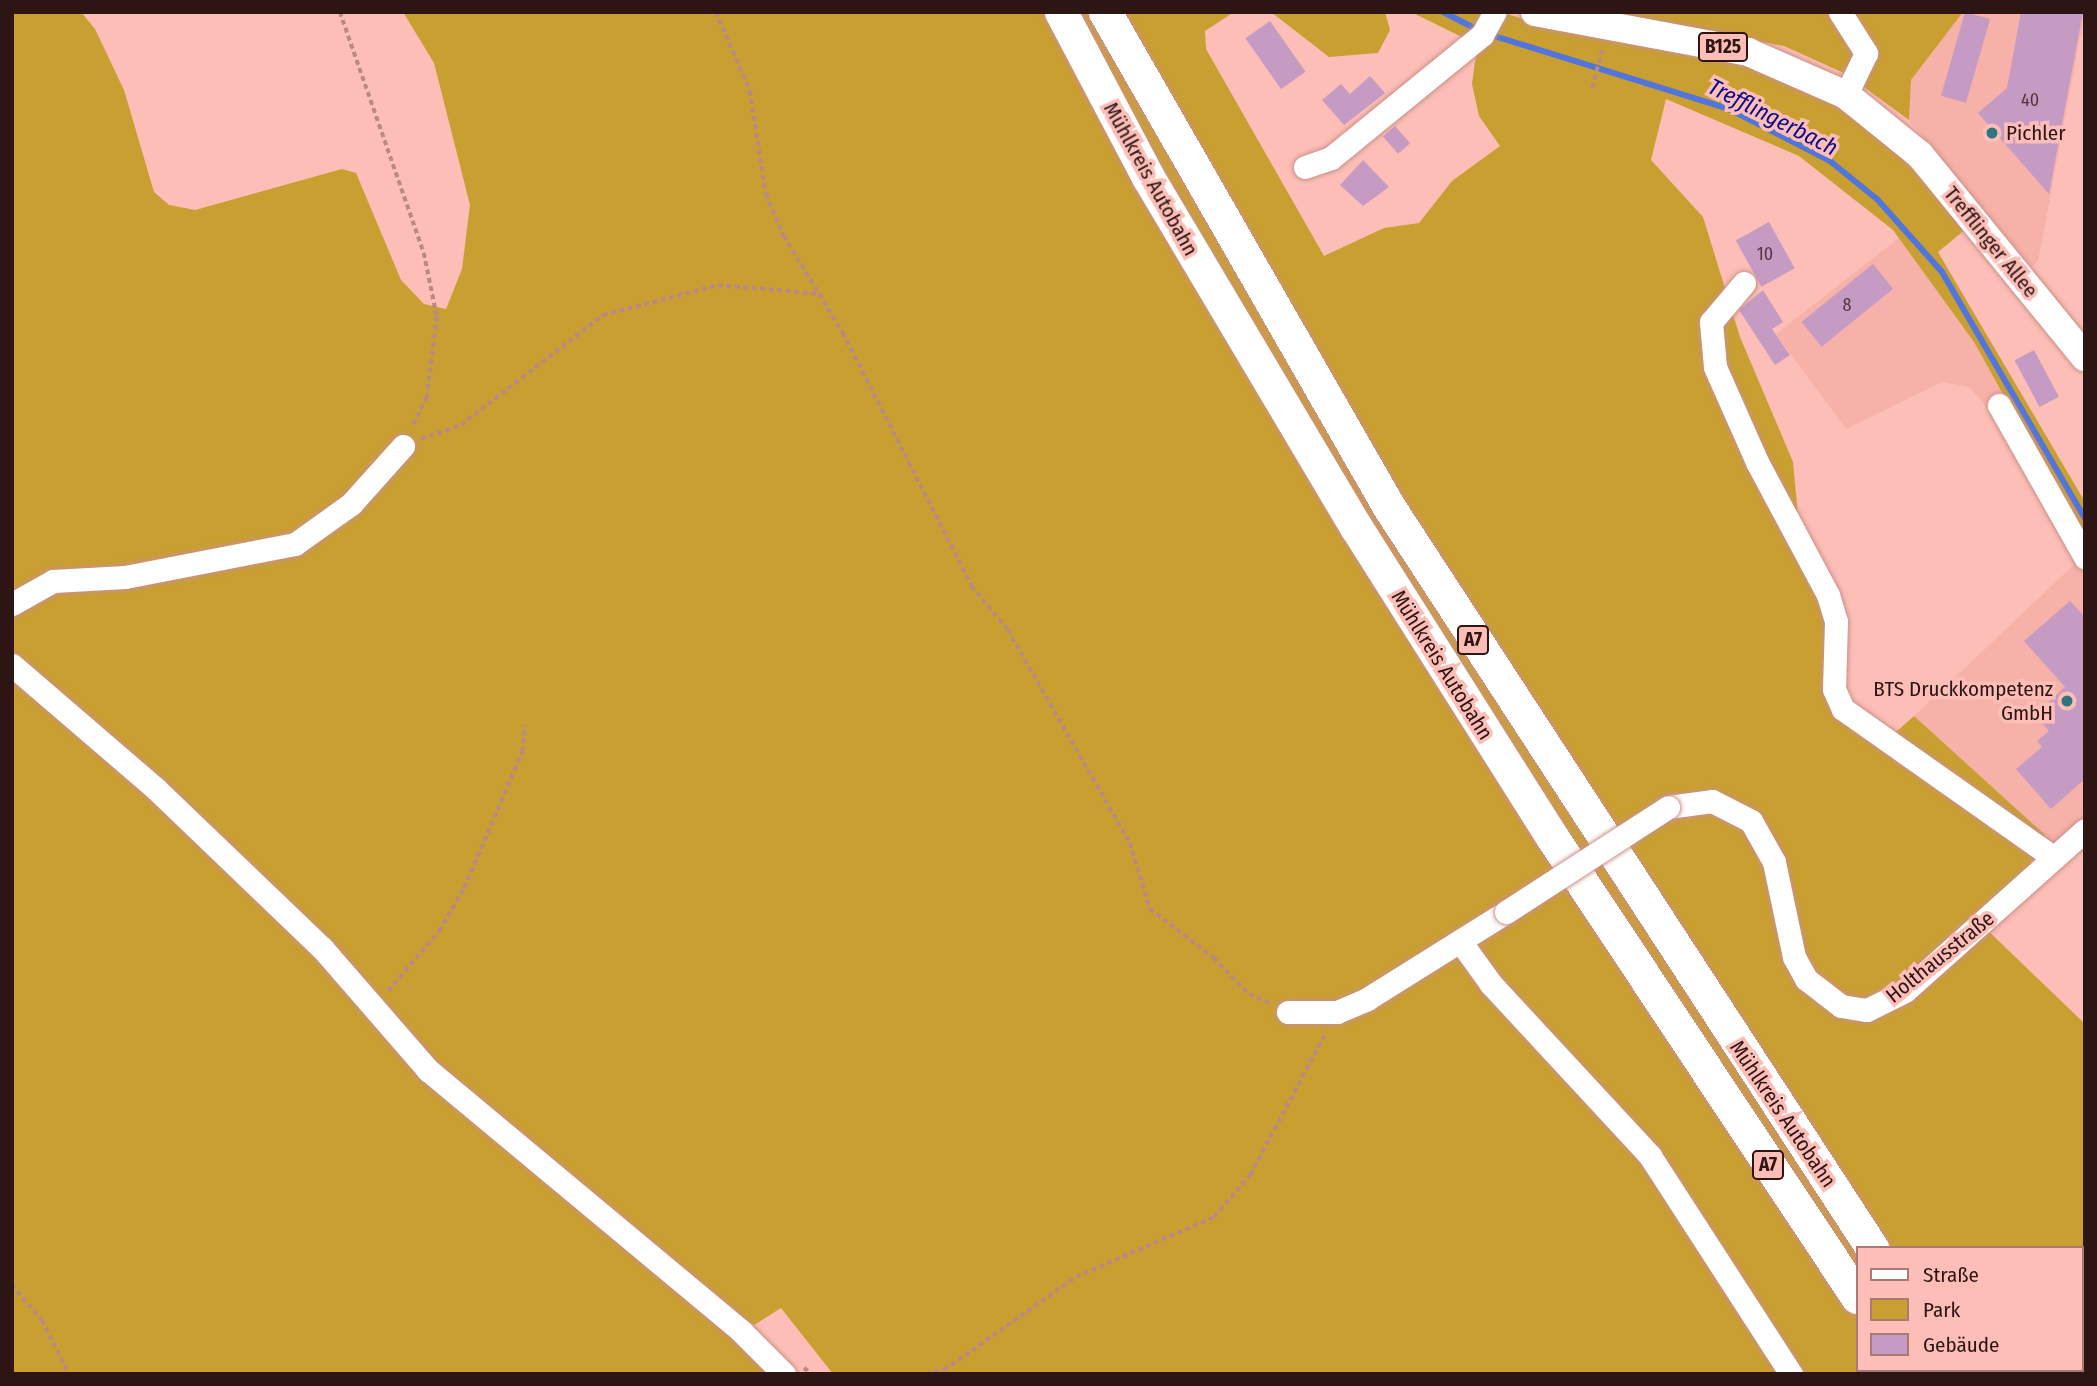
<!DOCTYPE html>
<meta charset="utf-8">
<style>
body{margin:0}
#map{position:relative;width:2097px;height:1386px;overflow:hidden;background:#fcbeb6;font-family:"Fira Sans Condensed",sans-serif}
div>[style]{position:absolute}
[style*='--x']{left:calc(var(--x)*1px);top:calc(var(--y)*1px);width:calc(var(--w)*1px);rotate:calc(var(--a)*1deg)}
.built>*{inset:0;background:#f6b1a8}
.green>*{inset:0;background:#c99f31}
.stream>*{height:6px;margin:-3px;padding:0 3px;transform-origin:3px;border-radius:3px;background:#5175db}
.building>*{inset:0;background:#c59bc4;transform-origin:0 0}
.path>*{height:3.5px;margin-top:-1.75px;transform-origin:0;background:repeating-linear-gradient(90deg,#bb8983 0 5px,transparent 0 8.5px)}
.roads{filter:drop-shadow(0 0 2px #cc9089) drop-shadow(0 0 2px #cc9089)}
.minor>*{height:23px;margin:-11.5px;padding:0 11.5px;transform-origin:11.5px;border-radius:11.5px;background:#fff}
.major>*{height:28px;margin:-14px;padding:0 14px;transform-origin:14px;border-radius:14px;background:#fff}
.highway>*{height:33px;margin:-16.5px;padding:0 16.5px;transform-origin:16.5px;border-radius:16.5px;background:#fff}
.bridges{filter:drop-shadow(0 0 2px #cc9089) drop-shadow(0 0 2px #cc9089)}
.minor-bridge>*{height:23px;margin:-11.5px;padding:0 11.5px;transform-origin:11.5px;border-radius:11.5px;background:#fff}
.dots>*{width:19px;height:19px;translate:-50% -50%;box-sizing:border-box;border:4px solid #fcbeb6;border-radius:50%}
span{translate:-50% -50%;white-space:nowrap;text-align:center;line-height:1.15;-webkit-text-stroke:7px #fcbeb6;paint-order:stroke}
.number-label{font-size:18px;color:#52363f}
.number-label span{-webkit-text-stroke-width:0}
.shield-label span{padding:2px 5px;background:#fcbeb6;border:2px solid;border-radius:5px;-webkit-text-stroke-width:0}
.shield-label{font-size:19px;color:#2c1513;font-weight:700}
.poi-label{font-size:21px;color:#2c1513}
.left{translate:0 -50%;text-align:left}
.right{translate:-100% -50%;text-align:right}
.street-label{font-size:21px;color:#2c1513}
.water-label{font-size:23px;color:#0b0a8a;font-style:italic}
.frame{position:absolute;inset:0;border:14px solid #2c1513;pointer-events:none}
.legend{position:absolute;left:1856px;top:1246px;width:228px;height:126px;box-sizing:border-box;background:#fcbeb6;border:2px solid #a97a75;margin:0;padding:9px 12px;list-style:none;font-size:21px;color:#2c1513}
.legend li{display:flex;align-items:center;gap:14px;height:35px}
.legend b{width:35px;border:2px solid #a97a75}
</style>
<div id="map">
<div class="built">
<div style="clip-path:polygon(1963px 12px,2085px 12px,2038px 261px,2031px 267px,1909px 120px,1911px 80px)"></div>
<div style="clip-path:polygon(1899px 238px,1974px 342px,2006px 402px,1991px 410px,1969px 387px,1942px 382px,1846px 429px,1776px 334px)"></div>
<div style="clip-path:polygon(2078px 561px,2085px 570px,2085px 821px,2040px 864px,1914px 716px)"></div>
</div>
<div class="green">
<div style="clip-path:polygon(evenodd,12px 12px,81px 12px,95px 29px,124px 90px,154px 192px,169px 205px,195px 210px,342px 169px,356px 173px,401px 280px,424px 304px,446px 309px,462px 269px,470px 205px,434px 63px,403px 12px,1234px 12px,1205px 31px,1206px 49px,1324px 256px,1384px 228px,1419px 223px,1452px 181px,1500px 146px,1479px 116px,1472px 84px,1477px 47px,1507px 14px,1567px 32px,1725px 58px,1824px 98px,1890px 145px,1967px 228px,1938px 252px,2085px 502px,2085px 543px,1974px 342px,1893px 230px,1799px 156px,1666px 99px,1651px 160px,1703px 217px,1740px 337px,1793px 462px,1798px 515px,1848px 706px,1876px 727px,1896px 732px,1914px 716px,2044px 834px,2046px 850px,1978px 921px,2085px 1024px,2085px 1374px,833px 1374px,781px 1308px,754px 1325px,735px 1316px,435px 1068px,12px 660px,12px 12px,1857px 1248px,2081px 1248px,2081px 1370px,1857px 1370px,1857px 1248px)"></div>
<div style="clip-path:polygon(1271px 12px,1385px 12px,1390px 30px,1378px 53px,1329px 57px)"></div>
<div style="clip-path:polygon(1411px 12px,1487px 12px,1466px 39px)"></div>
<div style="clip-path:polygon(1600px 12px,1963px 12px,1911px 80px,1909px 120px,1846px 74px,1784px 46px)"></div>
<div style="clip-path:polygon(12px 674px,127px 772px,341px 980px,772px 1374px,12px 1374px)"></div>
</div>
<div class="stream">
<div style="--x:1443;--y:12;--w:39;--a:27"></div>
<div style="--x:1488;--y:34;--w:252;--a:17.3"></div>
<div style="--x:1729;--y:109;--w:114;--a:27.2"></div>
<div style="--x:1830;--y:161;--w:60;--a:39"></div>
<div style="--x:1877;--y:199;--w:98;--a:48.3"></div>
<div style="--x:1942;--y:272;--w:285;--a:59.9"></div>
</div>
<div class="building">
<div style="left:1965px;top:12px;width:26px;height:87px;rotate:16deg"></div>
<div style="clip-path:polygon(2021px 12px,2083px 12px,2049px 194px,1978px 113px,2007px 88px)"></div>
<div style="left:1270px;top:21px;width:62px;height:30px;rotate:55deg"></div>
<div style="clip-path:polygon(1370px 76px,1385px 93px,1344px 125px,1322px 100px,1341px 84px,1350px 94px)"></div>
<div style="left:1395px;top:126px;width:23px;height:16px;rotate:49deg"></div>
<div style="clip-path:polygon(1363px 160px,1389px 187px,1363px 206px,1340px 185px)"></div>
<div style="left:1769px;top:222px;width:53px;height:38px;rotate:61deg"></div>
<div style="left:1873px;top:264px;width:32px;height:92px;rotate:51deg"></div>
<div style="clip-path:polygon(1763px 290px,1783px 322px,1772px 329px,1790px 355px,1775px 365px,1739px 310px)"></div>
<div style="left:2034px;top:350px;width:53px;height:22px;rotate:62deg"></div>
<div style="clip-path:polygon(2070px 601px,2085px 617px,2085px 779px,2051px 809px,2016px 769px,2042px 747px,2037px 741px,2049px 731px,2035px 715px,2065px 687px,2024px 641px)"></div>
</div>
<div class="path">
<div style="--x:340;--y:12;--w:255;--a:70.8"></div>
<div style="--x:424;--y:253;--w:65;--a:78.5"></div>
<div style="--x:437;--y:317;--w:81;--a:97.1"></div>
<div style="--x:427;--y:397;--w:34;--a:116"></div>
<div style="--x:716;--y:12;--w:86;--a:66.7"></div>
<div style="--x:750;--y:91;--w:104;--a:81.2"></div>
<div style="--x:766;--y:194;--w:46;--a:66.8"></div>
<div style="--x:784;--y:236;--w:114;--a:58.7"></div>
<div style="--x:843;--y:333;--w:284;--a:63"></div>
<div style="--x:972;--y:586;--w:57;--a:50.7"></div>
<div style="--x:1008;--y:630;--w:245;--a:60.2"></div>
<div style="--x:1130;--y:843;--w:69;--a:73.1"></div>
<div style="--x:1150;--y:909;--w:81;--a:37.4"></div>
<div style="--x:1214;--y:958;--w:50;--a:45.8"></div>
<div style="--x:1249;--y:994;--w:24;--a:24"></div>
<div style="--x:1592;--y:88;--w:43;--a:-75.3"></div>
<div style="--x:421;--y:439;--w:42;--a:-19.3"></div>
<div style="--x:461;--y:425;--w:180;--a:-37.8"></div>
<div style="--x:603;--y:315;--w:119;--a:-14.6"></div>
<div style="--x:718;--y:285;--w:102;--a:5"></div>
<div style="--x:388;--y:991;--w:79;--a:-49.6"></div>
<div style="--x:439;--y:931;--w:50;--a:-59.8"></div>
<div style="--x:464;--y:888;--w:148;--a:-66.9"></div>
<div style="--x:522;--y:752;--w:27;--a:-84"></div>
<div style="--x:12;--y:1285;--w:46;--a:49.4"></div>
<div style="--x:42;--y:1320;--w:60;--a:63.4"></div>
<div style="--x:804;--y:1368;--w:10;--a:37"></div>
<div style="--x:926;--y:1374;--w:18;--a:-13"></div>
<div style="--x:944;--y:1370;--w:161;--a:-35.2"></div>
<div style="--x:1076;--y:1277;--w:150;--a:-23.5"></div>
<div style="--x:1214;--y:1217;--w:55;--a:-49.4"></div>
<div style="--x:1250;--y:1175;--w:162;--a:-62"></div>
</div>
<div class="roads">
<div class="minor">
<div style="--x:1840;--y:12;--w:49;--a:57.6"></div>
<div style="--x:1866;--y:53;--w:47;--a:115.5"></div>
<div style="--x:1305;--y:167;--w:28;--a:-19"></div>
<div style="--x:1331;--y:158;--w:195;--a:-39.2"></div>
<div style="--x:1482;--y:35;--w:26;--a:-61"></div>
<div style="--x:1744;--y:283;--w:51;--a:130.2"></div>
<div style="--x:1711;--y:322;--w:45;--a:84.9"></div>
<div style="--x:1715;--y:367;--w:104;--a:66.1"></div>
<div style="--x:1757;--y:462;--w:151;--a:61.9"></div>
<div style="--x:1828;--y:595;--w:28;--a:73"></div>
<div style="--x:1836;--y:622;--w:67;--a:91.7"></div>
<div style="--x:1834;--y:689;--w:22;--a:66"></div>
<div style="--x:1843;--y:709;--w:258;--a:35.2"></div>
<div style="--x:1999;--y:405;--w:175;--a:60.5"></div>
<div style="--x:12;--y:604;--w:47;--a:-29.3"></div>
<div style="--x:53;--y:581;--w:72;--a:-3.2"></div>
<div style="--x:125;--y:577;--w:173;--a:-11"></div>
<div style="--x:295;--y:544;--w:69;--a:-35.5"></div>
<div style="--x:351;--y:504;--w:78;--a:-48.1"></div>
<div style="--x:12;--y:665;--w:190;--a:40.7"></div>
<div style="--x:156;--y:789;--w:230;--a:43.8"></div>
<div style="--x:322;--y:948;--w:162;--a:49"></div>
<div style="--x:428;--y:1070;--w:408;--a:39.8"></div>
<div style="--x:741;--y:1331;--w:61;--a:45"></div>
<div style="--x:1668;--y:807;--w:44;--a:-7.8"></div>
<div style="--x:1712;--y:801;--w:44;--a:27.1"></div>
<div style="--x:1751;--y:821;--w:47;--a:60.7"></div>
<div style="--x:1774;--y:862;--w:97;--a:78.1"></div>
<div style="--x:1794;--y:957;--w:25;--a:61"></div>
<div style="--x:1806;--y:979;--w:44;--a:37.6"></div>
<div style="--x:1841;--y:1006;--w:26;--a:9"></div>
<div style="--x:1867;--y:1010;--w:42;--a:-26.6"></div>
<div style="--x:1905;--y:991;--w:241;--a:-41.8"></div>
<div style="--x:1460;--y:941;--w:53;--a:54.2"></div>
<div style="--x:1491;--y:984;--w:234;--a:47.2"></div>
<div style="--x:1650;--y:1156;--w:260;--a:57.1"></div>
<div style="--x:1288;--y:1012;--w:49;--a:0"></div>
<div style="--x:1337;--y:1012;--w:33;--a:-23"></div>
<div style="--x:1367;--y:999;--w:164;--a:-32"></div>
</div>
<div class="major">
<div style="--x:1535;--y:12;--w:217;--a:10.6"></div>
<div style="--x:1748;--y:52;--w:107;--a:23.7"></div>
<div style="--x:1846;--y:95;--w:95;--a:39"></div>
<div style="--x:1920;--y:155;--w:261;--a:50.8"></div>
</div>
<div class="highway">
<div style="--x:1061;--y:12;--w:187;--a:62.2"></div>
<div style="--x:1148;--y:177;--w:407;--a:59.3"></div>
<div style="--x:1356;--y:527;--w:367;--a:57.7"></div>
<div style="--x:1552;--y:837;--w:552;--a:56.45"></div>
<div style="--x:1105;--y:12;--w:571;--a:60.16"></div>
<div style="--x:1389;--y:507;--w:885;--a:56.9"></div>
<div style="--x:1909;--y:1370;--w:4;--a:63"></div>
<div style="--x:1957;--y:1370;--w:5;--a:53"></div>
</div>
</div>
<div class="bridges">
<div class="minor-bridge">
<div style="--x:1506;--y:912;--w:193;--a:-32.9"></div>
</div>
</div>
<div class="dots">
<div style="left:1992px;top:133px;background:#2e767f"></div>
<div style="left:2067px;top:701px;background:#2e767f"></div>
</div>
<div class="number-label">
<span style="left:2030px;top:100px">40</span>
<span style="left:1765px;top:254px">10</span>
<span style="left:1847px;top:305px">8</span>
</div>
<div class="shield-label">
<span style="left:1723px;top:47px">B125</span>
<span style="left:1473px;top:640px">A7</span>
<span style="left:1768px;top:1165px">A7</span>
</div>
<div class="poi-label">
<span class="left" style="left:2006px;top:133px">Pichler</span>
<span class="right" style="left:2053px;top:701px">BTS Druckkompetenz<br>GmbH</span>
</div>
<div class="street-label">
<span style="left:1151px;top:179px;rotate:61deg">Mühlkreis Autobahn</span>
<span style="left:1991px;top:242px;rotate:51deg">Trefflinger Allee</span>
<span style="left:1442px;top:665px;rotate:58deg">Mühlkreis Autobahn</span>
<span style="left:1940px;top:957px;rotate:-39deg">Holthausstraße</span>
<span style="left:1783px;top:1114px;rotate:56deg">Mühlkreis Autobahn</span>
</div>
<div class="water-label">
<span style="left:1773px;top:117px;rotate:27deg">Trefflingerbach</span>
</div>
<div class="frame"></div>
<ul class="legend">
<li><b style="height:9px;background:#fff"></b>Straße</li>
<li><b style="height:19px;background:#c99f31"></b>Park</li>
<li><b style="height:19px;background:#c59bc4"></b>Gebäude</li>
</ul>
</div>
